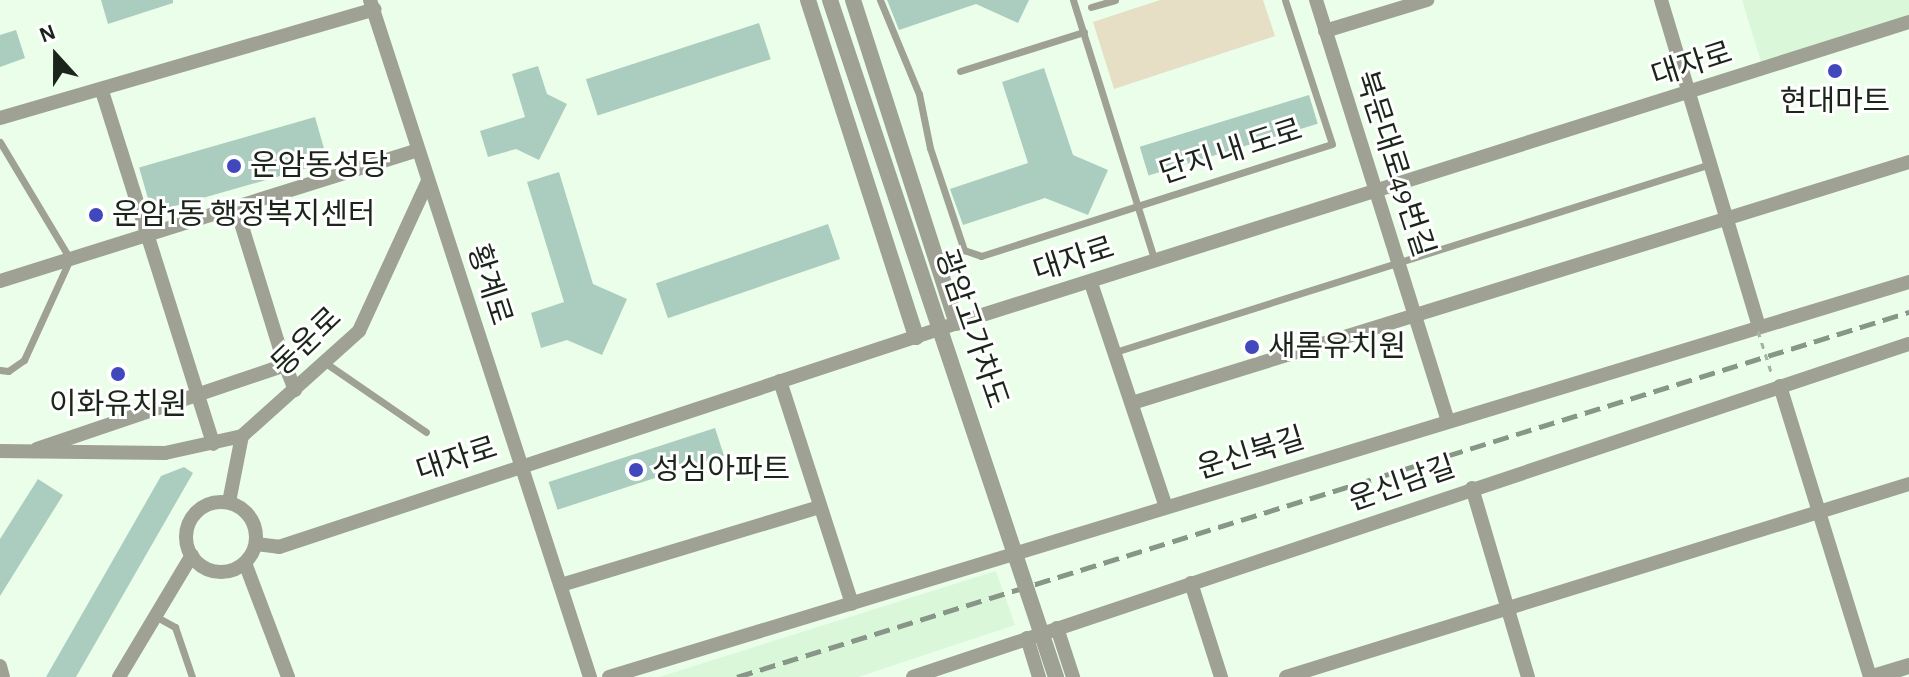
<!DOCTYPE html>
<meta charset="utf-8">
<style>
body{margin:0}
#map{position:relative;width:1909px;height:677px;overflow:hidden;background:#ebfeea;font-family:"Alegreya Sans","Noto Sans KR",sans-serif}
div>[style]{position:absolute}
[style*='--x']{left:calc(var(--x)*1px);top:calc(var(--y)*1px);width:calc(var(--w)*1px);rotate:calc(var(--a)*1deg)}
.built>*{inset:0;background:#daf7d9}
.green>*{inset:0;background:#e6dec5}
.building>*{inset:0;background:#abcdc0;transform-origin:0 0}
.service>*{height:7px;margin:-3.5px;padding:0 3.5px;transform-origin:3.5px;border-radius:3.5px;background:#9ea194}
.minor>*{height:14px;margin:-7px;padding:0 7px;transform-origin:7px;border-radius:7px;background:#9ea194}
.minor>.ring{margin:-7px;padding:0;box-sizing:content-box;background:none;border:14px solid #9ea194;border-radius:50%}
.tertiary>*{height:16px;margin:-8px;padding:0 8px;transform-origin:8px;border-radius:8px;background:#9ea194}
.rail>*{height:5px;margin-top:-2.5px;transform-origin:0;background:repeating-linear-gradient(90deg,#889688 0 16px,transparent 0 24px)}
.path-bridge>*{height:3px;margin-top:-1.5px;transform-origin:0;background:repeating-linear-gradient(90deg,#a3b2a2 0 6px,transparent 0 12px)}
.tertiary-bridge>*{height:16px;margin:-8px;padding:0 8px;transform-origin:8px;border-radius:8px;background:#9ea194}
.dots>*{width:22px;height:22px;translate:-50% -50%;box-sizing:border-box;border:4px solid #fff;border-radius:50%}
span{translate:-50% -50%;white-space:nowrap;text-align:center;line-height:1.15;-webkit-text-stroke:6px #fff;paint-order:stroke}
.street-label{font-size:30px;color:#1c251c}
.poi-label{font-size:30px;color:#1c251c}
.left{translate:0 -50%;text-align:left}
.north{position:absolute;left:16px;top:16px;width:80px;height:80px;-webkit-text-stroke:6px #fff;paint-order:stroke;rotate:339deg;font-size:22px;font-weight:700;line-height:32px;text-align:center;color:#1c251c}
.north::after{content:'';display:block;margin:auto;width:28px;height:36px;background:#1c251c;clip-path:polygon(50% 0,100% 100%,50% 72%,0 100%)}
</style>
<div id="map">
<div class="built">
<div style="clip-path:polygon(1742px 0,1909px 0,1909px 18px,1762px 65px)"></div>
<div style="clip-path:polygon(996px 571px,1015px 625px,858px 677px,659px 677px)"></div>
</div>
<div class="green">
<div style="clip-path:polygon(1160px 0,1263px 0,1275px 36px,1114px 89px,1093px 22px)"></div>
</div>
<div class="building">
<div style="clip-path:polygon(101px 0,173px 0,173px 3px,108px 24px)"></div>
<div style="clip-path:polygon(887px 0,1029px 0,1018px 23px,976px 4px,899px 30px)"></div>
<div style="left:759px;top:23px;width:38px;height:182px;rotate:72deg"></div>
<div style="clip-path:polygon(16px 30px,25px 58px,0 67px,0 35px)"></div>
<div style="clip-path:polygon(538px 66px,547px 94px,567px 104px,539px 160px,516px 149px,488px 157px,480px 131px,525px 117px,512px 74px)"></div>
<div style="clip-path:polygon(1044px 68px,1073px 155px,1108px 170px,1088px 215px,1045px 198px,963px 225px,950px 189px,1028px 163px,1002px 82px)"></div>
<div style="left:1309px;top:95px;width:30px;height:177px;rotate:73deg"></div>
<div style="left:315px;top:117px;width:47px;height:183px;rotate:74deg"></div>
<div style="clip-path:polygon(559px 172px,593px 284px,627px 299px,602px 355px,567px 340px,541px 348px,531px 313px,564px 302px,527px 182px)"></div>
<div style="left:828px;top:224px;width:37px;height:182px;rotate:71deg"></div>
<div style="left:715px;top:428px;width:29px;height:175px;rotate:72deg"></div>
<div style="clip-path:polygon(184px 467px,193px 473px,76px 677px,46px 677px,161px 476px)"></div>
<div style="clip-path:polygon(38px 479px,63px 495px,0 596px,0 539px)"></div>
</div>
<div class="service">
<div style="--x:880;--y:0;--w:102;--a:67.5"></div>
<div style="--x:919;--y:94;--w:55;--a:78.5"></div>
<div style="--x:930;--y:148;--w:108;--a:71.6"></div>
<div style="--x:964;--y:250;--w:18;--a:19"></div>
<div style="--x:981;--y:256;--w:368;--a:-17.7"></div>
<div style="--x:1332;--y:144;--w:151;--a:-108.1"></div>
<div style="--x:1073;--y:0;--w:274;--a:72.6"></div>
<div style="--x:1091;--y:7;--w:25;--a:-16"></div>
<div style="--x:960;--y:71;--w:130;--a:-17.5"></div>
<div style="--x:0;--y:142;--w:136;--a:59.1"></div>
<div style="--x:70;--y:259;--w:111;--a:114.5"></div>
<div style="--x:24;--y:360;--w:19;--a:145"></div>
<div style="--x:8;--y:371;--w:8;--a:-173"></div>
<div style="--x:1115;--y:352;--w:624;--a:-17.53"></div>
<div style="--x:327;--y:364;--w:120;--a:34.5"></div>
<div style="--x:155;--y:616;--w:23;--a:29"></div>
<div style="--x:175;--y:627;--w:53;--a:71.2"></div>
</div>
<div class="minor">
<div style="--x:370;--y:0;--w:712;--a:72"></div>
<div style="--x:1316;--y:0;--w:440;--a:72.6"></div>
<div style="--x:1661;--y:0;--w:340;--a:73.3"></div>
<div style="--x:1325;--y:31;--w:107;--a:-16.9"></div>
<div style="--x:102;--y:91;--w:370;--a:72.5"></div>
<div style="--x:0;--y:118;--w:390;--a:-16.2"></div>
<div style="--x:236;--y:207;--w:165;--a:72.8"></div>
<div style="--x:0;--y:281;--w:437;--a:-17.4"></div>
<div style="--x:1091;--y:283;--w:236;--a:71.5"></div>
<div style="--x:780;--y:381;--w:234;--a:72.1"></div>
<div style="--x:1780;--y:386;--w:305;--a:72.8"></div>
<div style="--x:1132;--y:403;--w:814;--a:-17.23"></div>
<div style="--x:37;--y:449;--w:262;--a:-18.7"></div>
<div style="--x:285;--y:365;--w:27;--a:68"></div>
<div style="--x:0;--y:451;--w:165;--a:0.7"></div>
<div style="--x:165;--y:453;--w:79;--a:-12.4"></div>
<div style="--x:242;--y:436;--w:157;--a:-41.9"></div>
<div style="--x:359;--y:331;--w:163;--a:-65.3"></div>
<div style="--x:1472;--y:488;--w:197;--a:73.5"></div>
<div style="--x:229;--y:502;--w:67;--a:-78.9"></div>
<div class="ring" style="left:186px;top:502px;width:56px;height:56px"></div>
<div style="--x:256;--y:544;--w:23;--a:7"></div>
<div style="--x:279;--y:547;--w:714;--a:-18.28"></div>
<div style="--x:957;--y:323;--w:998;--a:-17.55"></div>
<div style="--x:245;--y:563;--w:122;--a:69.3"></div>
<div style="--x:1191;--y:583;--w:99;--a:72.3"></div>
<div style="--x:561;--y:585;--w:270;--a:-16.8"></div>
<div style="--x:1057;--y:628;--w:52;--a:71.9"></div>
<div style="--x:1027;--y:638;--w:41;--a:72.9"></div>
<div style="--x:0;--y:666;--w:11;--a:75"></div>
<div style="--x:119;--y:677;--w:142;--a:-59.1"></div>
<div style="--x:609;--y:677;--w:1359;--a:-16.9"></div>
<div style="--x:913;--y:677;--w:1050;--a:-18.49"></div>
<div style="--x:1286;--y:677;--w:652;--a:-17.21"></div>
</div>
<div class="tertiary">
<div style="--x:808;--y:0;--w:354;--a:72.2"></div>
<div style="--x:853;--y:0;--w:339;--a:72.2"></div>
<div style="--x:1873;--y:677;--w:38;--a:-17"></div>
</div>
<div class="rail">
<div style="--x:737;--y:677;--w:1228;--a:-17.3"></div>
</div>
<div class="path-bridge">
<div style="--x:1758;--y:331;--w:46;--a:72.3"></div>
</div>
<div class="tertiary-bridge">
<div style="--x:830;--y:0;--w:714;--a:71.54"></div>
</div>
<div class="dots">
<div style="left:1835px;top:71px;background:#4147bc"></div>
<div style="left:234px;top:166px;background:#4147bc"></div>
<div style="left:96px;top:215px;background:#4147bc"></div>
<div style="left:1252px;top:347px;background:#4147bc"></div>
<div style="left:118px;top:374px;background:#4147bc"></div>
<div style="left:636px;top:470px;background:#4147bc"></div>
</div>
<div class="street-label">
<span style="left:1692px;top:65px;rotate:-18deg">대자로</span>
<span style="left:1231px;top:152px;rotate:-18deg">단지 내 도로</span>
<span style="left:1394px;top:164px;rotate:72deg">북문대로49번길</span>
<span style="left:1074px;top:260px;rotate:-18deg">대자로</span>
<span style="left:489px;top:285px;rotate:72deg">황계로</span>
<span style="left:971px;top:329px;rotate:71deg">광암고가차도</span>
<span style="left:307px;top:342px;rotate:-44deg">동운로</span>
<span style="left:1251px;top:454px;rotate:-17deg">운신북길</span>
<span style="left:457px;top:460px;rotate:-18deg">대자로</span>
<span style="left:1402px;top:484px;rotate:-19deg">운신남길</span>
</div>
<div class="poi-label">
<span style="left:1835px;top:102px">현대마트</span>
<span class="left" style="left:250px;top:166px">운암동성당</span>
<span class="left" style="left:112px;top:215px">운암1동 행정복지센터</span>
<span class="left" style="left:1268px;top:347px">새롬유치원</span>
<span style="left:118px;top:405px">이화유치원</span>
<span class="left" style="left:652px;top:470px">성심아파트</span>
</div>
<div class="north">N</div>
</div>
